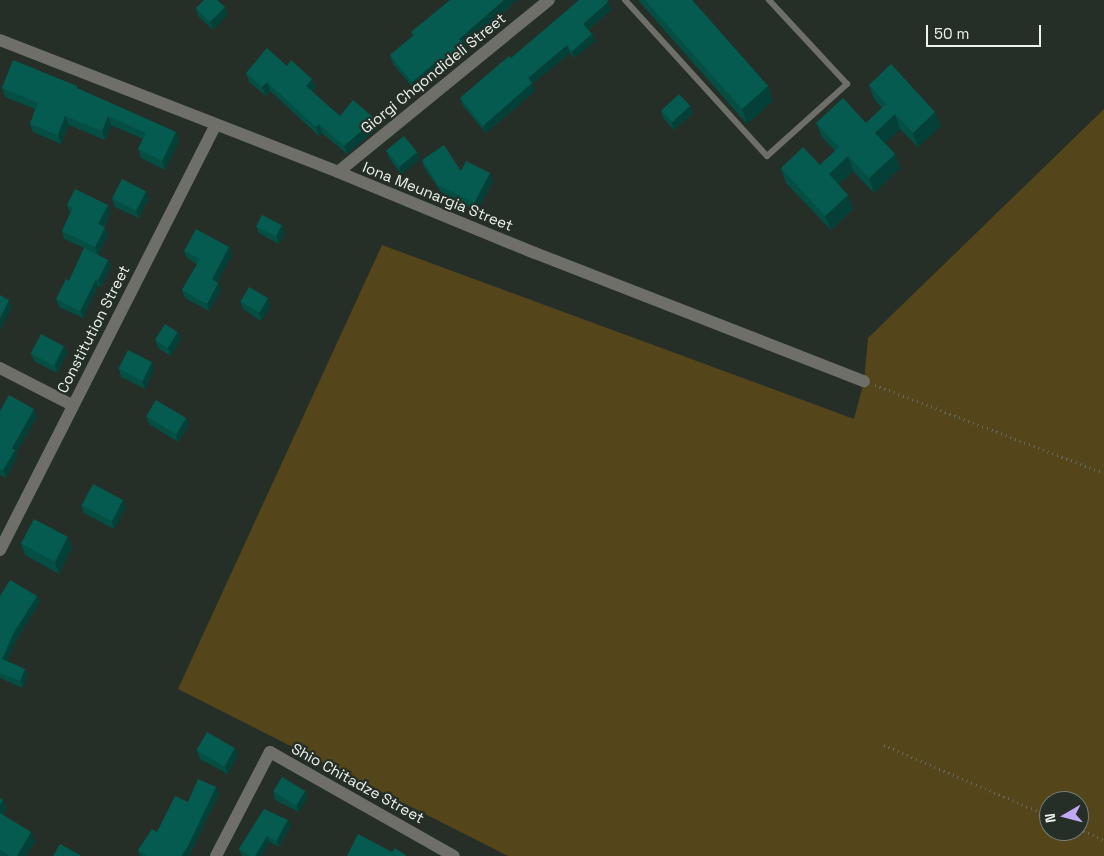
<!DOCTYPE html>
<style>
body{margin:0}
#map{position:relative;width:1104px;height:856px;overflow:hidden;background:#252f27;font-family:"Space Grotesk",sans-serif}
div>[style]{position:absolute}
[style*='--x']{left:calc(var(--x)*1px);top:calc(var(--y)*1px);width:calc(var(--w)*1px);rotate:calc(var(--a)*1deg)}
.green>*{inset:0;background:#54451b}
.path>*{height:2.5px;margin-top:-1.25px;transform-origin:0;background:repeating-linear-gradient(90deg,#626b64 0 1px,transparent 0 5px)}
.lane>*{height:6px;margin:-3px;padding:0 3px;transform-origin:3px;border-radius:3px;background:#6e6f69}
.street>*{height:12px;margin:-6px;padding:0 6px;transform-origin:6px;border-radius:6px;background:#6e6f69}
.wall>*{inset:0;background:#044e44}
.shaded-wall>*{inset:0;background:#044037}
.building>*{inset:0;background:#055b4f;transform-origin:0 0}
span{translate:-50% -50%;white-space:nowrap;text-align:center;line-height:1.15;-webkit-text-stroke:4.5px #252f27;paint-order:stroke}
.street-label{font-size:15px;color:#ecf3ed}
.north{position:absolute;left:1039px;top:791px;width:50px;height:50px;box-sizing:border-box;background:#252f27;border:1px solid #757d76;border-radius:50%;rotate:262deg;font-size:14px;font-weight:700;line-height:20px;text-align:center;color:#ecf3ed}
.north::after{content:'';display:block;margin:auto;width:18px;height:22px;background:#c1a8f3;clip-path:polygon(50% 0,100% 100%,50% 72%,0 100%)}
.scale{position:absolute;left:926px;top:25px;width:115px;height:22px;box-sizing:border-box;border:2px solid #ecf3ed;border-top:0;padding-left:6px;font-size:15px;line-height:18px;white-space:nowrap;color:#ecf3ed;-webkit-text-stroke:4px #252f27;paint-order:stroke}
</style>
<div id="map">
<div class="green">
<div style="clip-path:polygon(evenodd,1104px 109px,1104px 856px,508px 856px,178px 689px,382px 245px,854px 419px,864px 381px,868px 338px,1104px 109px,1049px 801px,1079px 801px,1079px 831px,1049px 831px,1049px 801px)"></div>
</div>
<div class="path">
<div style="--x:875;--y:385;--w:245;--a:21"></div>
<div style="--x:884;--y:745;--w:180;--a:23.3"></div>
<div style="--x:1079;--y:829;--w:27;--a:24"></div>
</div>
<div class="lane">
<div style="--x:625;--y:0;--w:211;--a:47.7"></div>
<div style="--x:767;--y:156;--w:108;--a:-42"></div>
<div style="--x:847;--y:84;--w:115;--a:-132.9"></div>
</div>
<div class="street">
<div style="--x:0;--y:40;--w:363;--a:21.3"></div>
<div style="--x:338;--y:172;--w:213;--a:22.4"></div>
<div style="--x:535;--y:253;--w:353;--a:21.3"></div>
<div style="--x:338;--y:172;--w:272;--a:-39.2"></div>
<div style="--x:0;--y:368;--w:81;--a:27.2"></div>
<div style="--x:0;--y:550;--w:477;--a:-63.1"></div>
<div style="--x:216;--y:856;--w:117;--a:-62.6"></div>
<div style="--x:270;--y:752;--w:211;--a:29.5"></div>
</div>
<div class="wall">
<div style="clip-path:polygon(638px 0,692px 0,768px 86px,773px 101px,747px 124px)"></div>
<div style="clip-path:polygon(608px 2px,611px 10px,588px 30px,592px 34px,595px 41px,574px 58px,570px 53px,532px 84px,535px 91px,486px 133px,463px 106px,460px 98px,511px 58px)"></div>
<div style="clip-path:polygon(225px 7px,227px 15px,213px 30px,198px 16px,196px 8px)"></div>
<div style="clip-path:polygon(510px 7px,464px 46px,467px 54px,442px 74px,440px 71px,416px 91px,393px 64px,390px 55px,413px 36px,411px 32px)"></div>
<div style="clip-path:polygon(287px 66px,316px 87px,312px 92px,340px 116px,375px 119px,378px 128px,347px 154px,322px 133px,319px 136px,270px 91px,266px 96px,249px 82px,246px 73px)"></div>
<div style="clip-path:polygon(869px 85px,941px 126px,918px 147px,900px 129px,885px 143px,895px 154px,900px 168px,874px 193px,853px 171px,838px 185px,848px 195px,853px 209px,831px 230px,786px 183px,781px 168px,820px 165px,835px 151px,822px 137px,816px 123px,866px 123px,882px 108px,874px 99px)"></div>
<div style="clip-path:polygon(2px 88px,79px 89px,176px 132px,179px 141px,165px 170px,141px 158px,138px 149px,143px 139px,111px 125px,105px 140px,69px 125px,61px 144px,33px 132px,30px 124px,35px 109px,5px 97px)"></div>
<div style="clip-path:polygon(690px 106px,693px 113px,674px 130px,663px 118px,661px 110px)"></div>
<div style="clip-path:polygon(386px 150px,417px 152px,419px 160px,401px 174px,389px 158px)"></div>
<div style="clip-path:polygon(422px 160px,461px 171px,493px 181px,477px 211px,441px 192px,424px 167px)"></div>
<div style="clip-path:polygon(149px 198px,139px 218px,115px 207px,112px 199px)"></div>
<div style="clip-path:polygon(67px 205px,108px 205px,110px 213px,104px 227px,108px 235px,98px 255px,108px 260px,111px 267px,101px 287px,98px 286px,83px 318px,59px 307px,56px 299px,69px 281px,84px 248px,64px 239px,62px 231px,70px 213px)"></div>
<div style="clip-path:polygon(282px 225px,285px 233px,279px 244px,259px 233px,256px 226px)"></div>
<div style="clip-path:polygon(229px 247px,232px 255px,217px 282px,221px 290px,209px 311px,185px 298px,182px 290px,197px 264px,187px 258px,184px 251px)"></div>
<div style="clip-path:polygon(240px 301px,271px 306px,261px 321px,243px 309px)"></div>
<div style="clip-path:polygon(181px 339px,171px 356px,158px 348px,156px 341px)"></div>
<div style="clip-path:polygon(64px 346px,67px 353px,57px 373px,34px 361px,31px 354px)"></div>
<div style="clip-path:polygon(119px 369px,154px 369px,145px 389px,121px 377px)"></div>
<div style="clip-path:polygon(0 411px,37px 417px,16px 453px,17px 457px,6px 478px,0 475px)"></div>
<div style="clip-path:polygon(146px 416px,186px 418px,189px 425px,178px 442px,149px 424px)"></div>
<div style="clip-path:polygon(81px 505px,126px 508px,114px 529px,84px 513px)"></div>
<div style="clip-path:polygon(68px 537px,72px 548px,59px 574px,25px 555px,21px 544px)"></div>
<div style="clip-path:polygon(0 596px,37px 596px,40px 602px,17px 639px,7px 661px,25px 669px,28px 676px,23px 688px,0 678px)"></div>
<div style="clip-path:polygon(235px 748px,238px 755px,228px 774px,200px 759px,197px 751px)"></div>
<div style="clip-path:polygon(216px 787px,219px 794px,189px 856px,140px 856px,138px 850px,188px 802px)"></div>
<div style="clip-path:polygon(305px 791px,307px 798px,299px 812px,275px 800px,273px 792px)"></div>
<div style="clip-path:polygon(0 798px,3px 800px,6px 809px,3px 815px,35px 841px,26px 856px,0 856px)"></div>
<div style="clip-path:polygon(264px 809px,291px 826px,279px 847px,270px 842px,261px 856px,242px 856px,239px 849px)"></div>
</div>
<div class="shaded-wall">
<div style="clip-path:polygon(504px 0,517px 0,464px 46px,467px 54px,442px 74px,439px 65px,459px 39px)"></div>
<div style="clip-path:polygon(608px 2px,611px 10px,586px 31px,583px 24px)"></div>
<div style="clip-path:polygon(225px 7px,227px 15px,213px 30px,210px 22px)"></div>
<div style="clip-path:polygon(592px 34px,595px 41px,574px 58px,572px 51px)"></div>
<div style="clip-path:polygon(567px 45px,570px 53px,532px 84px,535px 91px,486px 133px,483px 126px,528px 78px)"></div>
<div style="clip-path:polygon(436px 62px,440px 71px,416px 91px,412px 82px)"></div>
<div style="clip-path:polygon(312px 79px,316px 87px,309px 95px,306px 86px)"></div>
<div style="clip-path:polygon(267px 82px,270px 91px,266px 96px,262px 87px)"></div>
<div style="clip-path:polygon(768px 86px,773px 101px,747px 124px,742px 109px)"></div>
<div style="clip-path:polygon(690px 106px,693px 113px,674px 130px,672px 122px)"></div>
<div style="clip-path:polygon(935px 112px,941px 126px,918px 147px,913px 133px)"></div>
<div style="clip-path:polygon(895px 114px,900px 129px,881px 147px,875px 133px)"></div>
<div style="clip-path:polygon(65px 116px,69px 125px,61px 144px,58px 135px)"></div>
<div style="clip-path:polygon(108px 116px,111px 125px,105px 140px,102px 131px)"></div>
<div style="clip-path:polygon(375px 119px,378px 128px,347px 154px,344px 146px)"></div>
<div style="clip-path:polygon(319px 124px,322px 133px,319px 136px,316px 127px)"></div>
<div style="clip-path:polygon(176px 132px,179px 141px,165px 170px,162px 161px)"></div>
<div style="clip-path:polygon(417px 152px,419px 160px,401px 174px,399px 166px)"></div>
<div style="clip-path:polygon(895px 154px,900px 168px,874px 193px,869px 178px)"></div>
<div style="clip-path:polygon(848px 156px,853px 171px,834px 189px,829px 174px)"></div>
<div style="clip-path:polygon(490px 173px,493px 181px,477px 211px,474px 203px)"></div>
<div style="clip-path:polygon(146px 191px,149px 198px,139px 218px,136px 211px)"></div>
<div style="clip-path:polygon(848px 195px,853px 209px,831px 230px,825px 216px)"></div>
<div style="clip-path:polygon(108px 205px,110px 213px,101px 231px,98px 224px)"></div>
<div style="clip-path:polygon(282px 225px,285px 233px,279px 244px,276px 236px)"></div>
<div style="clip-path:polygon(105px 227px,108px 235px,98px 255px,95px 247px)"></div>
<div style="clip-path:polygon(229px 247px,232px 255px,215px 287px,212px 279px)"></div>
<div style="clip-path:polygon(108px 260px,111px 267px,101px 287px,98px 280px)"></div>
<div style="clip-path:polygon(96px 279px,98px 286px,83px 318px,80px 311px)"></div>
<div style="clip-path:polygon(218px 283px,221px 290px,209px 311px,207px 304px)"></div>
<div style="clip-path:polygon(268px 298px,271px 306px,261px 321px,259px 313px)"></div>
<div style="clip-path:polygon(9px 300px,12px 307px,0 331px,0 318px)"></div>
<div style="clip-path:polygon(178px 332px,181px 339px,171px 356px,168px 348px)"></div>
<div style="clip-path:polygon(64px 346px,67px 353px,57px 373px,55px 366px)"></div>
<div style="clip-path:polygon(152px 362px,154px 369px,145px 389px,142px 381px)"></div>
<div style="clip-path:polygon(34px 409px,37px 417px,16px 453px,17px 457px,6px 478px,3px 470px,12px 448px)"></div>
<div style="clip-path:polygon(186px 418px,189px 425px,178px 442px,176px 435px)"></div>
<div style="clip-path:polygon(123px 500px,126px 508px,114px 529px,112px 522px)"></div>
<div style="clip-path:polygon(68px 537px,72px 548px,59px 574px,55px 563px)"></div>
<div style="clip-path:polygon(37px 596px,40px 602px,17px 639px,5px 666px,2px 659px,14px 632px)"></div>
<div style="clip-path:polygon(25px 669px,28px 676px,23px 688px,20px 681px)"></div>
<div style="clip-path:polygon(235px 748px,238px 755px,228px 774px,225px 767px)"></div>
<div style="clip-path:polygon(216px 787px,219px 794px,189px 856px,181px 856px)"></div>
<div style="clip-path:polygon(305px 791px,307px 798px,299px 812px,296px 805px)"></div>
<div style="clip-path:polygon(3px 800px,6px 809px,0 820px,0 804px)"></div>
<div style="clip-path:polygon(288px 820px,291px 826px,279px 847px,276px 841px)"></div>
<div style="clip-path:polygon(31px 832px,35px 841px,26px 856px,17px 856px)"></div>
<div style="clip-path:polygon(267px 836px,270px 842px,261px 856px,255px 856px)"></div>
</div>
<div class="building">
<div style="clip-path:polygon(204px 0,217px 0,225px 7px,210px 22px,196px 8px)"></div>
<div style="clip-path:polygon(450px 0,504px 0,459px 39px,464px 45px,439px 65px,436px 62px,412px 82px,390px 55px,414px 35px,411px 32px)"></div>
<div style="clip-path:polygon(579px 0,607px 0,608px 2px,583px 24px,592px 34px,572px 51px,567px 45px,528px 78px,532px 83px,483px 126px,460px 98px,509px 56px,511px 58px)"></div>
<div style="clip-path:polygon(645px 0,692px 0,768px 86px,742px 109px)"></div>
<div style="clip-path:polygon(267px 48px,287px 66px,291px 60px,312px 79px,306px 86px,340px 116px,353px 100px,375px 119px,344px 146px,319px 124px,316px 127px,267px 82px,262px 87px,246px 73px)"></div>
<div style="clip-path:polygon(13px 60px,77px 86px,77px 88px,176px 132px,162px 161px,138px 149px,146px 133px,108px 116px,102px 131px,65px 116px,58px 135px,30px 124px,38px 103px,2px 88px)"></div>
<div style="clip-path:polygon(891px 64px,935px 112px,913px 133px,895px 114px,875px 133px,895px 154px,869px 178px,848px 156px,829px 174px,848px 195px,825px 216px,781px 168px,803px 147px,820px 165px,839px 147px,816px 123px,843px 98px,866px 123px,886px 104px,869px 85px)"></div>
<div style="left:679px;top:94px;width:16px;height:24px;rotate:47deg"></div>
<div style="left:404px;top:136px;width:21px;height:23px;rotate:51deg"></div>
<div style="clip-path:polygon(444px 145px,461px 171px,466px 161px,490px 173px,474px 203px,438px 185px,422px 160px)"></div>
<div style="left:122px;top:179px;width:27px;height:22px;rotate:27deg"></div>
<div style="clip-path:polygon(75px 189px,108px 205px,98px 224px,105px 227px,95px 247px,62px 231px,73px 208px,67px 205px)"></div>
<div style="left:262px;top:215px;width:22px;height:13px;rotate:27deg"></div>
<div style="clip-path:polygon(196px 229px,229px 247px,212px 279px,218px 283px,207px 304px,182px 290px,200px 259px,184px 251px)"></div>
<div style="clip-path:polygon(84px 248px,108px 260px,98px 280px,96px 279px,80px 311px,56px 299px,66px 279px,69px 281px)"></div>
<div style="left:249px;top:287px;width:22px;height:17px;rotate:30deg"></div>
<div style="clip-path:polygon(0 295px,9px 300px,0 318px)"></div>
<div style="left:165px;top:324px;width:15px;height:19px;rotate:32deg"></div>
<div style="left:41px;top:334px;width:26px;height:22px;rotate:28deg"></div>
<div style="left:128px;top:350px;width:27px;height:21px;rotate:27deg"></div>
<div style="clip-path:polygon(9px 395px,34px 409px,12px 448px,15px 450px,3px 470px,0 469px,0 411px)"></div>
<div style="left:156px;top:400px;width:35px;height:19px;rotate:31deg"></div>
<div style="left:93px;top:484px;width:34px;height:24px;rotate:28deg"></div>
<div style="left:34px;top:519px;width:38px;height:28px;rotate:28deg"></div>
<div style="clip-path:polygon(10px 580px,37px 596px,14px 632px,2px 659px,25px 669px,20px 681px,0 673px,0 596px)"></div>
<div style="left:207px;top:732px;width:32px;height:21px;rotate:30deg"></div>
<div style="left:282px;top:777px;width:27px;height:17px;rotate:31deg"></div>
<div style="clip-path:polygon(198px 779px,216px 787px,187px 848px,181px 856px,147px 856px,138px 850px,152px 829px,157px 832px,175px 796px,188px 802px)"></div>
<div style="clip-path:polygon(0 798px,3px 800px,0 804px)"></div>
<div style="clip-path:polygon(264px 809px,288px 820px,276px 841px,267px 836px,255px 856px,250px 856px,239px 849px)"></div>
<div style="clip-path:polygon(0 813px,31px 832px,17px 856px,10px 856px,0 850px)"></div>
<div style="clip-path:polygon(358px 834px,392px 852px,395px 848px,407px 856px,347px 856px)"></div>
<div style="clip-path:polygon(60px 844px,80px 855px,80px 856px,53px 856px)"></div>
</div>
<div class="street-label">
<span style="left:433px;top:73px;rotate:-39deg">Giorgi Chqondideli Street</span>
<span style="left:438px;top:196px;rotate:22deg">Iona Meunargia Street</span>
<span style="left:93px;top:329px;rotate:-63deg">Constitution Street</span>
<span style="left:358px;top:783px;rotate:29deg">Shio Chitadze Street</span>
</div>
<div class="north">N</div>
<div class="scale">50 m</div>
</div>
